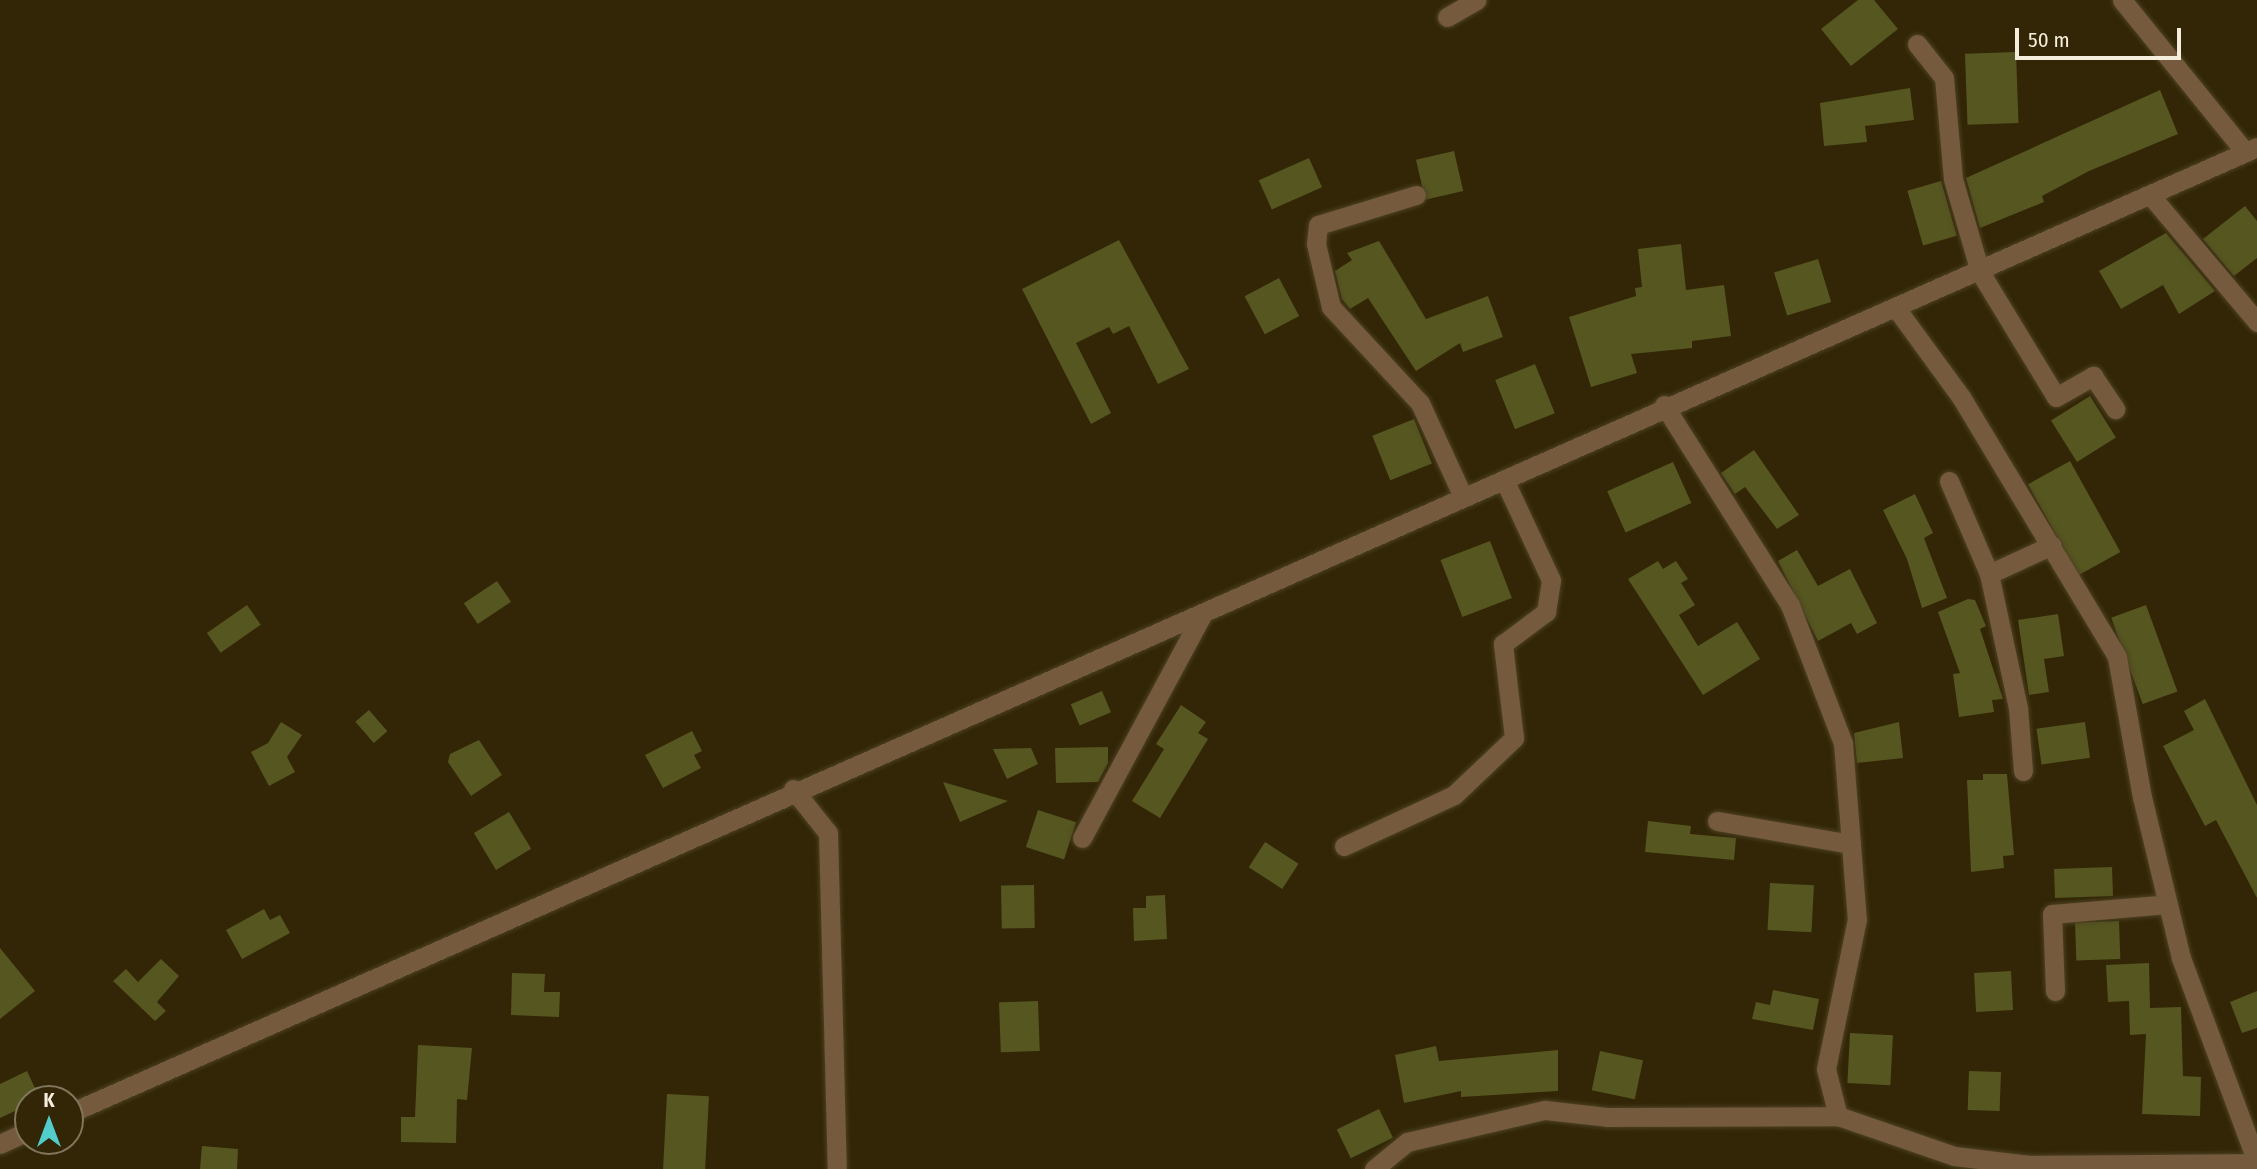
<!DOCTYPE html>
<style>
body{margin:0}
#map{position:relative;width:2257px;height:1169px;overflow:hidden;background:#322606;font-family:"Fira Sans Condensed",sans-serif}
div>[style]{position:absolute}
[style*='--x']{left:calc(var(--x)*1px);top:calc(var(--y)*1px);width:calc(var(--w)*1px);rotate:calc(var(--a)*1deg)}
.building>*{inset:0;background:#565620;transform-origin:0 0}
.roads{filter:drop-shadow(0 0 2px #4d4224) drop-shadow(0 0 2px #4d4224)}
.minor>*{height:19px;margin:-9.5px;padding:0 9.5px;transform-origin:9.5px;border-radius:9.5px;background:#755a3d}
.tertiary>*{height:19px;margin:-9.5px;padding:0 9.5px;transform-origin:9.5px;border-radius:9.5px;background:#755a3d}
span{translate:-50% -50%;white-space:nowrap;text-align:center;line-height:1.15;-webkit-text-stroke:6px #322606;paint-order:stroke}
.north{position:absolute;left:14px;top:1085px;width:70px;height:70px;box-sizing:border-box;background:#322606;border:2px solid #80765c;border-radius:50%;rotate:0deg;font-size:19px;font-weight:700;line-height:28px;text-align:center;color:#f6eedc}
.north::after{content:'';display:block;margin:auto;width:24px;height:32px;background:#53cdcb;clip-path:polygon(50% 0,100% 100%,50% 72%,0 100%)}
.scale{position:absolute;left:2015px;top:28px;width:166px;height:32px;box-sizing:border-box;border:4px solid #f6eedc;border-top:0;padding-left:9px;font-size:21px;line-height:24px;white-space:nowrap;color:#f6eedc;-webkit-text-stroke:5px #322606;paint-order:stroke}
</style>
<div id="map">
<div class="building">
<div style="clip-path:polygon(1858px 0,1874px 0,1898px 29px,1851px 66px,1821px 29px)"></div>
<div style="left:2016px;top:52px;width:71px;height:51px;rotate:88deg"></div>
<div style="clip-path:polygon(1910px 88px,1914px 120px,1865px 126px,1867px 142px,1824px 146px,1820px 103px)"></div>
<div style="clip-path:polygon(2160px 90px,2178px 134px,2089px 171px,2042px 196px,2044px 202px,1980px 228px,1966px 178px)"></div>
<div style="left:1454px;top:151px;width:41px;height:39px;rotate:77deg"></div>
<div style="left:1309px;top:158px;width:32px;height:55px;rotate:66deg"></div>
<div style="left:1941px;top:181px;width:57px;height:35px;rotate:74deg"></div>
<div style="clip-path:polygon(2245px 206px,2257px 221px,2257px 258px,2234px 276px,2203px 239px)"></div>
<div style="clip-path:polygon(2166px 233px,2215px 291px,2179px 314px,2163px 285px,2121px 309px,2099px 271px)"></div>
<div style="clip-path:polygon(1119px 240px,1189px 369px,1158px 384px,1129px 326px,1113px 334px,1109px 327px,1076px 343px,1111px 413px,1091px 424px,1022px 289px)"></div>
<div style="clip-path:polygon(1379px 241px,1426px 319px,1488px 296px,1503px 337px,1463px 352px,1460px 343px,1416px 371px,1368px 298px,1350px 309px,1342px 299px,1335px 271px,1352px 260px,1347px 253px)"></div>
<div style="clip-path:polygon(1681px 244px,1686px 290px,1724px 285px,1731px 336px,1692px 341px,1692px 348px,1631px 354px,1637px 373px,1591px 387px,1569px 317px,1636px 296px,1635px 288px,1642px 287px,1638px 249px)"></div>
<div style="left:1818px;top:259px;width:45px;height:46px;rotate:73deg"></div>
<div style="left:1279px;top:278px;width:43px;height:39px;rotate:62deg"></div>
<div style="left:1535px;top:364px;width:53px;height:43px;rotate:68deg"></div>
<div style="left:2090px;top:396px;width:49px;height:46px;rotate:58deg"></div>
<div style="left:1414px;top:419px;width:48px;height:45px;rotate:68deg"></div>
<div style="clip-path:polygon(1754px 450px,1799px 515px,1777px 529px,1745px 487px,1735px 494px,1721px 473px)"></div>
<div style="left:2070px;top:461px;width:104px;height:48px;rotate:61deg"></div>
<div style="left:1673px;top:462px;width:45px;height:72px;rotate:66deg"></div>
<div style="clip-path:polygon(1915px 494px,1933px 533px,1924px 538px,1947px 598px,1922px 608px,1907px 559px,1883px 510px)"></div>
<div style="left:1490px;top:541px;width:61px;height:53px;rotate:69deg"></div>
<div style="clip-path:polygon(1797px 550px,1818px 586px,1850px 569px,1877px 623px,1857px 634px,1851px 623px,1818px 641px,1778px 561px)"></div>
<div style="clip-path:polygon(1658px 561px,1663px 569px,1676px 561px,1688px 579px,1681px 583px,1695px 605px,1679px 615px,1698px 646px,1737px 622px,1760px 659px,1703px 695px,1628px 579px)"></div>
<div style="left:497px;top:581px;width:25px;height:40px;rotate:56deg"></div>
<div style="clip-path:polygon(1968px 599px,1975px 600px,1986px 626px,1980px 629px,2003px 699px,1992px 700px,1994px 712px,1959px 717px,1953px 674px,1960px 673px,1938px 612px)"></div>
<div style="left:247px;top:605px;width:24px;height:49px;rotate:55deg"></div>
<div style="left:2146px;top:605px;width:92px;height:37px;rotate:70deg"></div>
<div style="clip-path:polygon(2058px 614px,2064px 656px,2044px 659px,2049px 692px,2029px 695px,2018px 620px)"></div>
<div style="left:1102px;top:691px;width:23px;height:34px;rotate:67deg"></div>
<div style="clip-path:polygon(2205px 699px,2257px 805px,2257px 898px,2216px 820px,2205px 826px,2163px 746px,2194px 730px,2184px 711px)"></div>
<div style="clip-path:polygon(1181px 705px,1206px 722px,1198px 733px,1208px 739px,1160px 818px,1132px 801px,1164px 749px,1156px 744px)"></div>
<div style="left:369px;top:710px;width:28px;height:18px;rotate:49deg"></div>
<div style="clip-path:polygon(281px 722px,302px 735px,287px 757px,295px 772px,269px 786px,251px 752px,268px 743px)"></div>
<div style="clip-path:polygon(1899px 722px,1903px 758px,1857px 763px,1854px 733px)"></div>
<div style="left:2085px;top:722px;width:36px;height:49px;rotate:82deg"></div>
<div style="clip-path:polygon(692px 731px,702px 751px,694px 755px,701px 768px,663px 788px,645px 755px)"></div>
<div style="clip-path:polygon(479px 740px,502px 775px,471px 796px,448px 762px,450px 754px)"></div>
<div style="clip-path:polygon(1108px 747px,1108px 763px,1098px 782px,1056px 783px,1055px 748px)"></div>
<div style="clip-path:polygon(1031px 748px,1038px 764px,1007px 779px,993px 749px)"></div>
<div style="clip-path:polygon(1983px 774px,2007px 774px,2014px 855px,2003px 856px,2004px 868px,1971px 872px,1967px 780px,1983px 780px)"></div>
<div style="clip-path:polygon(943px 782px,1008px 801px,960px 822px)"></div>
<div style="left:1038px;top:810px;width:40px;height:39px;rotate:18deg"></div>
<div style="left:509px;top:812px;width:43px;height:41px;rotate:59deg"></div>
<div style="clip-path:polygon(1648px 821px,1691px 826px,1690px 834px,1736px 838px,1734px 860px,1645px 852px)"></div>
<div style="left:1265px;top:842px;width:40px;height:30px;rotate:33deg"></div>
<div style="left:2112px;top:867px;width:29px;height:58px;rotate:88deg"></div>
<div style="left:1770px;top:883px;width:44px;height:47px;rotate:3deg"></div>
<div style="left:1034px;top:885px;width:43px;height:33px;rotate:89deg"></div>
<div style="clip-path:polygon(1165px 895px,1167px 939px,1134px 941px,1133px 908px,1146px 908px,1146px 896px)"></div>
<div style="clip-path:polygon(264px 909px,270px 920px,280px 915px,290px 933px,242px 959px,226px 930px)"></div>
<div style="left:2119px;top:921px;width:38px;height:44px;rotate:88deg"></div>
<div style="clip-path:polygon(0 948px,35px 991px,0 1019px)"></div>
<div style="clip-path:polygon(161px 959px,179px 976px,157px 1002px,166px 1011px,155px 1021px,113px 981px,126px 969px,138px 982px)"></div>
<div style="clip-path:polygon(2149px 963px,2150px 1008px,2181px 1007px,2183px 1076px,2201px 1077px,2200px 1116px,2142px 1114px,2146px 1034px,2130px 1035px,2129px 1001px,2108px 1002px,2106px 965px)"></div>
<div style="left:2011px;top:971px;width:39px;height:37px;rotate:87deg"></div>
<div style="clip-path:polygon(512px 973px,545px 974px,544px 992px,560px 992px,559px 1017px,511px 1015px)"></div>
<div style="clip-path:polygon(1773px 990px,1819px 999px,1813px 1030px,1752px 1019px,1756px 1002px,1770px 1005px)"></div>
<div style="clip-path:polygon(2257px 991px,2257px 1028px,2242px 1033px,2230px 1002px)"></div>
<div style="left:1038px;top:1001px;width:50px;height:39px;rotate:88deg"></div>
<div style="left:1850px;top:1033px;width:43px;height:50px;rotate:3deg"></div>
<div style="clip-path:polygon(418px 1045px,472px 1048px,467px 1100px,457px 1099px,456px 1143px,401px 1142px,401px 1117px,415px 1117px)"></div>
<div style="clip-path:polygon(1436px 1046px,1439px 1061px,1558px 1050px,1558px 1091px,1461px 1097px,1461px 1091px,1404px 1103px,1395px 1055px)"></div>
<div style="left:1600px;top:1051px;width:44px;height:40px;rotate:12deg"></div>
<div style="clip-path:polygon(27px 1071px,40px 1099px,28px 1099px,28px 1105px,0 1118px,0 1084px)"></div>
<div style="left:1969px;top:1071px;width:32px;height:39px;rotate:2deg"></div>
<div style="left:667px;top:1094px;width:42px;height:75px;rotate:3deg"></div>
<div style="left:1379px;top:1109px;width:32px;height:47px;rotate:64deg"></div>
<div style="clip-path:polygon(202px 1146px,238px 1149px,237px 1169px,200px 1169px)"></div>
</div>
<div class="roads">
<div class="minor">
<div style="--x:2122;--y:0;--w:196;--a:51"></div>
<div style="--x:1447;--y:17;--w:34;--a:-30"></div>
<div style="--x:1917;--y:44;--w:43;--a:51.5"></div>
<div style="--x:1944;--y:78;--w:101;--a:84.9"></div>
<div style="--x:1953;--y:179;--w:97;--a:73.8"></div>
<div style="--x:1980;--y:272;--w:146;--a:58.7"></div>
<div style="--x:2056;--y:397;--w:43;--a:-29.6"></div>
<div style="--x:2093;--y:376;--w:40;--a:56"></div>
<div style="--x:1416;--y:195;--w:102;--a:163"></div>
<div style="--x:1318;--y:225;--w:19;--a:96"></div>
<div style="--x:1316;--y:244;--w:65;--a:76.6"></div>
<div style="--x:1331;--y:307;--w:131;--a:47.2"></div>
<div style="--x:1420;--y:403;--w:103;--a:65.4"></div>
<div style="--x:2151;--y:196;--w:165;--a:49.9"></div>
<div style="--x:1896;--y:308;--w:110;--a:53.9"></div>
<div style="--x:1961;--y:397;--w:303;--a:59"></div>
<div style="--x:2117;--y:657;--w:142;--a:79.9"></div>
<div style="--x:2142;--y:797;--w:166;--a:76.4"></div>
<div style="--x:2181;--y:958;--w:218;--a:69.6"></div>
<div style="--x:1664;--y:405;--w:236;--a:57.8"></div>
<div style="--x:1790;--y:605;--w:148;--a:69"></div>
<div style="--x:1843;--y:743;--w:177;--a:85.5"></div>
<div style="--x:1857;--y:919;--w:153;--a:101.7"></div>
<div style="--x:1826;--y:1069;--w:49;--a:75.7"></div>
<div style="--x:1949;--y:481;--w:101;--a:66.7"></div>
<div style="--x:2023;--y:771;--w:63;--a:-94.5"></div>
<div style="--x:2018;--y:708;--w:137;--a:-102.2"></div>
<div style="--x:1989;--y:574;--w:69;--a:-24.7"></div>
<div style="--x:793;--y:789;--w:56;--a:51.5"></div>
<div style="--x:828;--y:833;--w:336;--a:88.5"></div>
<div style="--x:1717;--y:821;--w:136;--a:9.7"></div>
<div style="--x:1082;--y:838;--w:255;--a:-61.7"></div>
<div style="--x:1344;--y:846;--w:121;--a:-24.9"></div>
<div style="--x:1454;--y:795;--w:83;--a:-43.5"></div>
<div style="--x:1514;--y:738;--w:95;--a:-96.7"></div>
<div style="--x:1503;--y:644;--w:54;--a:-36.7"></div>
<div style="--x:1546;--y:612;--w:32;--a:-81"></div>
<div style="--x:1551;--y:580;--w:111;--a:-115"></div>
<div style="--x:2055;--y:991;--w:77;--a:-92.2"></div>
<div style="--x:2052;--y:914;--w:116;--a:-4.9"></div>
<div style="--x:1374;--y:1169;--w:43;--a:-39.3"></div>
<div style="--x:1407;--y:1142;--w:142;--a:-13.1"></div>
<div style="--x:1545;--y:1110;--w:62;--a:6.4"></div>
<div style="--x:1607;--y:1117;--w:231;--a:-0.2"></div>
<div style="--x:1838;--y:1116;--w:123;--a:19"></div>
<div style="--x:1954;--y:1156;--w:76;--a:6.8"></div>
<div style="--x:2029;--y:1165;--w:228;--a:-0.5"></div>
</div>
<div class="tertiary">
<div style="--x:70;--y:1113;--w:2391;--a:-23.83"></div>
<div style="--x:0;--y:1144;--w:31;--a:-25"></div>
</div>
</div>
<div class="north">K</div>
<div class="scale">50 m</div>
</div>
